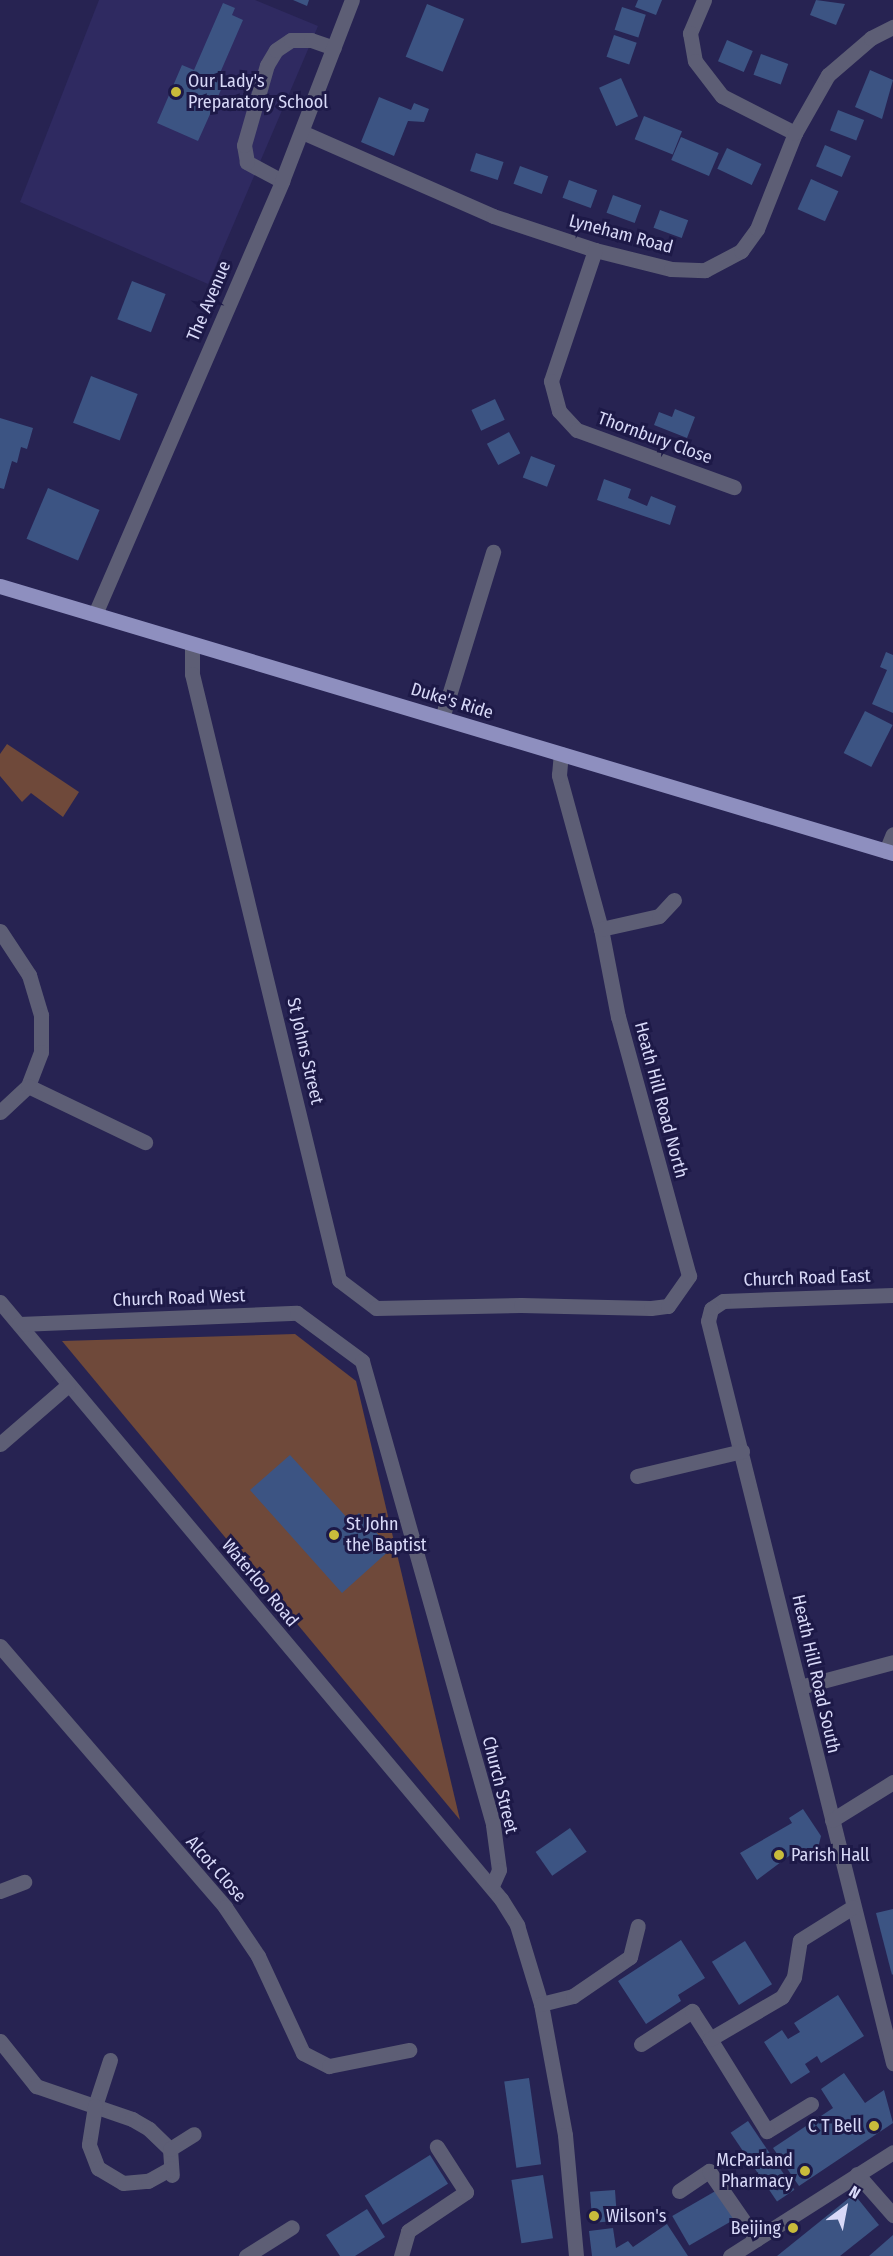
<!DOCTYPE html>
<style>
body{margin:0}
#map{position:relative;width:893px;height:2256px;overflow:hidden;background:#272352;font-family:"Fira Sans Condensed",sans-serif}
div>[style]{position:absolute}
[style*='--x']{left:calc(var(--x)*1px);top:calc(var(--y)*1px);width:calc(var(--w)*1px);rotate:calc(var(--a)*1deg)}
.built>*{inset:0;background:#2f2a61}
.green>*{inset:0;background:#6f493a}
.building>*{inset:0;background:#3c5483;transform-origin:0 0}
.minor>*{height:15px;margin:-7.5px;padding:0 7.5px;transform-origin:7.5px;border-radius:7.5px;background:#5d5e75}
.major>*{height:15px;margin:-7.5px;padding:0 7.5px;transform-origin:7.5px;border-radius:7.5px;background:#8e8fbf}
.dots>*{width:16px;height:16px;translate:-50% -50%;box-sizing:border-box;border:3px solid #1d1947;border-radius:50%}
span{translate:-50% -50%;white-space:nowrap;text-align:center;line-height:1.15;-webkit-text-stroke:6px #1d1947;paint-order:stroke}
.poi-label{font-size:18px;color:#d8d9f8}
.left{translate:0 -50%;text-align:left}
.right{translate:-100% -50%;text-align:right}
.street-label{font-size:18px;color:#d8d9f8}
.north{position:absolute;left:815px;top:2178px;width:60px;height:60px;-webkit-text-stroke:4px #1d1947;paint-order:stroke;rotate:32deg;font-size:16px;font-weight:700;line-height:24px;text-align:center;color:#d8d9f8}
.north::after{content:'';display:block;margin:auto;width:21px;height:27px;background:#d8d9f8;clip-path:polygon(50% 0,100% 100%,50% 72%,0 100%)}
</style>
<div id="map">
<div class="built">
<div style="clip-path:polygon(99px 0,255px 0,318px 26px,208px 284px,20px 202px)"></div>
</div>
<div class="green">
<div style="clip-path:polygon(7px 744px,79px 792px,63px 817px,31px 793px,22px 802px,0 776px,0 754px)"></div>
<div style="clip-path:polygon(295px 1334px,356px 1381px,460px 1820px,62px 1341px)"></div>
</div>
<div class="building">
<div style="clip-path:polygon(293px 0,309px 0,307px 6px)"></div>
<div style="clip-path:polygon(638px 0,662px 0,656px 15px,635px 7px)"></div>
<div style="clip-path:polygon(816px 0,845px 4px,836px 25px,810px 15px)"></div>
<div style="clip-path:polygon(223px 3px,235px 8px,232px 15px,243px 20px,217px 80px,224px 83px,198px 141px,157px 123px,182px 65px,194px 70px)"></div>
<div style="left:427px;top:4px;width:40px;height:57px;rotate:22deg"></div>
<div style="left:622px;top:7px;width:25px;height:24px;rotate:18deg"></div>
<div style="left:614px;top:35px;width:24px;height:23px;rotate:19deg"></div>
<div style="left:727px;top:40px;width:28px;height:23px;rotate:23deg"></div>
<div style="left:761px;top:54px;width:29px;height:22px;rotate:20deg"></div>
<div style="clip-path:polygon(870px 70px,893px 80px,882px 119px,855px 107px)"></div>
<div style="left:621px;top:78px;width:42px;height:24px;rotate:66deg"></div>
<div style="clip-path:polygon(379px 97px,411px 110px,414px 103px,429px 109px,424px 122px,408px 121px,394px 156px,361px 142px)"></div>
<div style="left:838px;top:110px;width:28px;height:22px;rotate:21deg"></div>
<div style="left:644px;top:116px;width:41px;height:25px;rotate:22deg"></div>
<div style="left:681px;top:137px;width:41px;height:25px;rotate:23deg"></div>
<div style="left:825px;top:145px;width:28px;height:23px;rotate:23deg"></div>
<div style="left:727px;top:148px;width:38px;height:23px;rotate:25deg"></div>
<div style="left:476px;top:153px;width:29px;height:19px;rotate:18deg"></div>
<div style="left:520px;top:166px;width:30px;height:19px;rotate:20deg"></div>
<div style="left:811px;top:179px;width:30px;height:33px;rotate:24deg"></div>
<div style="left:569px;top:180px;width:30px;height:19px;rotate:20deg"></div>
<div style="left:613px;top:195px;width:30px;height:19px;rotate:20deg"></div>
<div style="left:660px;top:210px;width:30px;height:19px;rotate:20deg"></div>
<div style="left:132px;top:281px;width:36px;height:41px;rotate:21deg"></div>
<div style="left:91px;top:376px;width:50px;height:50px;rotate:21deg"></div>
<div style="left:495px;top:399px;width:23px;height:26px;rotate:65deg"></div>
<div style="clip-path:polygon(675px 409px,695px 417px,687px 438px,654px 425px,659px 412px,672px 417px)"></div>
<div style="clip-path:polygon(0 418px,33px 428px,27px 449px,21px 447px,17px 463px,12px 461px,4px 489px,0 488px)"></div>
<div style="left:509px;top:432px;width:24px;height:25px;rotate:62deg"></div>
<div style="left:531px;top:456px;width:26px;height:23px;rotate:21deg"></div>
<div style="clip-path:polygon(604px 479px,631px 489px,628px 498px,647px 506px,651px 496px,676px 506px,670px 525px,597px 500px)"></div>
<div style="left:48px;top:488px;width:56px;height:55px;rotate:23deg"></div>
<div style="clip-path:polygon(886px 652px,893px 655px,893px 713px,872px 704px,887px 670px,880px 667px)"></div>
<div style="left:865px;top:711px;width:31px;height:47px;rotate:27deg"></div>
<div style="clip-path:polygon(290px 1455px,350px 1521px,359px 1513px,391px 1549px,342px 1593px,250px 1490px)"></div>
<div style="clip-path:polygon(803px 1809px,821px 1836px,818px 1848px,807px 1857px,797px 1850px,757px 1880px,740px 1853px,792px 1823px,789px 1818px)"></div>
<div style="left:570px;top:1828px;width:29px;height:42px;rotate:55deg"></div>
<div style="clip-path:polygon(893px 1909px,893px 1974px,892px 1975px,876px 1913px)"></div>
<div style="clip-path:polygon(681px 1940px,705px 1978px,678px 1995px,681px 2001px,646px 2024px,618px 1981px)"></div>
<div style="left:745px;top:1941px;width:51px;height:39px;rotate:58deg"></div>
<div style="clip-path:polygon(838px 1995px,864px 2036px,821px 2063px,817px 2056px,805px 2064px,810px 2072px,791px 2084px,764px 2042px,782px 2030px,788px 2039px,800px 2032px,794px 2023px)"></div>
<div style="clip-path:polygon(844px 2073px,865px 2103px,884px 2090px,893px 2123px,799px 2186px,773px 2148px,833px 2108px,821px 2089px)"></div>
<div style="left:529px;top:2078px;width:87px;height:25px;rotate:82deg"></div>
<div style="left:748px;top:2121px;width:83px;height:21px;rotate:56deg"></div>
<div style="left:430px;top:2155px;width:34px;height:77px;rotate:58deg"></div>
<div style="left:543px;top:2175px;width:64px;height:32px;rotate:81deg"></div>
<div style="left:719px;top:2189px;width:34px;height:54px;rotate:60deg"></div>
<div style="left:615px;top:2190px;width:31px;height:25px;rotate:86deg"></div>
<div style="clip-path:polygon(854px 2194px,879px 2225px,840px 2256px,777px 2256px)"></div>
<div style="clip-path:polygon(367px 2209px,385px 2237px,355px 2256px,340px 2256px,326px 2235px)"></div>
<div style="clip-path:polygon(667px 2224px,688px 2256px,592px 2256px,589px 2231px,613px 2228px,616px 2248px,628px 2241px,633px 2247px)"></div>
<div style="clip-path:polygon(893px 2235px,893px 2256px,869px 2256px)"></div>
</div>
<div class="minor">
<div style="--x:704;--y:0;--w:36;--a:113"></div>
<div style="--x:690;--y:33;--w:28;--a:80"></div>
<div style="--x:695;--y:61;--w:44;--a:52.4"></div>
<div style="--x:722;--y:96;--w:82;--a:26.9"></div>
<div style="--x:302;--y:132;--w:209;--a:23.7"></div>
<div style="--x:493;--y:216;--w:108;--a:18.4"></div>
<div style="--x:595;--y:250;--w:78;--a:14"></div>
<div style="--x:671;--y:269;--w:34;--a:2"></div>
<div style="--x:705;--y:270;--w:41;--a:-27.8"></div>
<div style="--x:741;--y:251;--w:27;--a:-54"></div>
<div style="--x:757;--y:229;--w:103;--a:-68.4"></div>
<div style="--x:795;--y:133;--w:67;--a:-60.4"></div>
<div style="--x:828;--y:75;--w:57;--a:-40.7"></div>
<div style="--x:871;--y:38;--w:25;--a:-27"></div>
<div style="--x:282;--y:181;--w:40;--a:-152"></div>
<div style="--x:247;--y:162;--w:17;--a:-100"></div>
<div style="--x:244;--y:145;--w:83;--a:-74"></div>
<div style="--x:267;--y:65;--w:17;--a:-59"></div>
<div style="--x:276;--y:50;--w:18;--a:-34"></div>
<div style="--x:291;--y:40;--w:20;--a:0"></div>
<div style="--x:311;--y:40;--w:24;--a:19"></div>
<div style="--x:595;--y:250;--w:138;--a:108.6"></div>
<div style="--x:551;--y:381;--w:31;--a:75"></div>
<div style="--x:559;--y:411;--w:26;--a:47"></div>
<div style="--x:577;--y:430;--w:167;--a:20"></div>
<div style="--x:95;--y:614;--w:472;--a:-66.6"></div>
<div style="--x:282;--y:181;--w:194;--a:-68.9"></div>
<div style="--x:192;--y:645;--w:29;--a:90"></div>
<div style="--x:192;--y:674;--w:624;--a:76.36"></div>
<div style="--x:339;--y:1280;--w:46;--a:37.1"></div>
<div style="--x:376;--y:1308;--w:145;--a:-1.2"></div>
<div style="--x:521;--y:1305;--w:130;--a:1.3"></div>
<div style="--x:651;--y:1308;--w:17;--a:-7"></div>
<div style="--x:668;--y:1306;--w:37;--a:-55"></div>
<div style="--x:689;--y:1276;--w:269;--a:-105.3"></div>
<div style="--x:618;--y:1017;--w:90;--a:-100.9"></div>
<div style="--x:601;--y:929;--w:160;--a:-105.3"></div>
<div style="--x:559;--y:775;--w:21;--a:-85"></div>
<div style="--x:442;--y:718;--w:174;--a:-72.9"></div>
<div style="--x:886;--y:851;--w:18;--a:-68"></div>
<div style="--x:601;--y:929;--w:59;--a:-12.6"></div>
<div style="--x:659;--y:916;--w:22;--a:-47"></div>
<div style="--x:0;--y:931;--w:53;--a:56.6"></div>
<div style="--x:29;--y:975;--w:42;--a:73.3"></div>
<div style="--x:41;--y:1015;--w:37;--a:90"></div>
<div style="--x:41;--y:1052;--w:36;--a:111"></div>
<div style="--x:28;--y:1086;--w:38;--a:137"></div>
<div style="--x:28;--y:1086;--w:130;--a:25.6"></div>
<div style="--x:893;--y:1295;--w:170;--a:178"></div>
<div style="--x:723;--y:1301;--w:14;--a:146"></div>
<div style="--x:711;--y:1309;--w:12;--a:104"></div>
<div style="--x:708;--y:1321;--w:765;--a:76"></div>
<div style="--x:0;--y:1302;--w:779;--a:50"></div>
<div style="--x:501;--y:1899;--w:31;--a:58"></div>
<div style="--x:517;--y:1925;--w:83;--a:73.1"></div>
<div style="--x:541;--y:2004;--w:133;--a:79.6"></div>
<div style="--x:565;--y:2135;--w:121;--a:84.8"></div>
<div style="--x:19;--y:1324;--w:278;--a:-2.3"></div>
<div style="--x:297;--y:1313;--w:81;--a:36.4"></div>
<div style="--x:362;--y:1361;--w:482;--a:74.2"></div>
<div style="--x:493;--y:1825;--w:45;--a:82.4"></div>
<div style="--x:499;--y:1870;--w:17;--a:114"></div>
<div style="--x:0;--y:1444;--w:90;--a:-40.9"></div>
<div style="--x:637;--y:1476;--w:108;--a:-13.4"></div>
<div style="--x:0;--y:1646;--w:345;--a:49.2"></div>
<div style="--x:225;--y:1907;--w:59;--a:56"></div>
<div style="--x:258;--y:1956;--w:107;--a:65.1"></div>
<div style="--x:303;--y:2053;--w:29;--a:27"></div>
<div style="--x:329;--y:2066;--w:82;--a:-11.3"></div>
<div style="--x:800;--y:1687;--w:96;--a:-15"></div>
<div style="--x:832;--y:1820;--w:72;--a:-31.9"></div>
<div style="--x:0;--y:1891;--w:26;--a:-21"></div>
<div style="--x:541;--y:2004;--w:33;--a:-14"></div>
<div style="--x:573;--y:1996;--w:69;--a:-34.4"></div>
<div style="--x:630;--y:1957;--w:32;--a:-76"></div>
<div style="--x:0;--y:2041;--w:58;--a:51.3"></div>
<div style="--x:36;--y:2086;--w:102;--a:19"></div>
<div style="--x:132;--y:2119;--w:20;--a:30"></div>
<div style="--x:149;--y:2129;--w:29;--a:44"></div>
<div style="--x:170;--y:2149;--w:26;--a:86"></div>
<div style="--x:641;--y:2044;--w:61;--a:-32.9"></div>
<div style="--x:692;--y:2011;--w:33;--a:57"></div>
<div style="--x:110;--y:2060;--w:48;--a:108.1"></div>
<div style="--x:95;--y:2106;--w:39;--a:99"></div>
<div style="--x:89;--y:2145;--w:25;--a:69"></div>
<div style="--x:98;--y:2168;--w:29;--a:31"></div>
<div style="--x:123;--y:2183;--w:25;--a:-5"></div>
<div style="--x:148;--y:2181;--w:26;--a:-29"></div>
<div style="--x:811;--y:2104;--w:52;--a:148.5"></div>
<div style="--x:767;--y:2131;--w:108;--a:-121.8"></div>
<div style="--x:710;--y:2039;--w:83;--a:-30.3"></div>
<div style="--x:782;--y:1997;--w:23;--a:-59"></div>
<div style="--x:794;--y:1977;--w:37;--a:-81"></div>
<div style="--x:800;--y:1940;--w:62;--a:-31.9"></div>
<div style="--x:170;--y:2149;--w:28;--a:-32"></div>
<div style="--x:857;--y:2174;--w:55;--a:48.7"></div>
<div style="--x:679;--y:2191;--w:36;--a:-34"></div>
<div style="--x:709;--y:2171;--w:83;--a:55.3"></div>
<div style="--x:246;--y:2256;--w:54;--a:-32.2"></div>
<div style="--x:401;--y:2256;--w:26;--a:-74"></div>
<div style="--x:408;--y:2231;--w:70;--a:-33.9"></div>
<div style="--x:466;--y:2192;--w:54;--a:-122.8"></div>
<div style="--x:730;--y:2256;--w:193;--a:-32.5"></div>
</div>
<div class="major">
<div style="--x:0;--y:586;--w:932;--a:16.65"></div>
</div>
<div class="dots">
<div style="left:176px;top:92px;background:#c8bb3b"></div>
<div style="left:334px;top:1535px;background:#c8bb3b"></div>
<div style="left:779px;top:1855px;background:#c8bb3b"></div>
<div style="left:874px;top:2126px;background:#c8bb3b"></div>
<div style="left:805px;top:2171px;background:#c8bb3b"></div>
<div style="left:594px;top:2216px;background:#c8bb3b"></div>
<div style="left:793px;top:2228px;background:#c8bb3b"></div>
</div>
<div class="poi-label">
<span class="left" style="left:188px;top:92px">Our Lady's<br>Preparatory School</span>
<span class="left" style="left:346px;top:1535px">St John<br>the Baptist</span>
<span class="left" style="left:791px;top:1855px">Parish Hall</span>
<span class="right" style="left:862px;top:2126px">C T Bell</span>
<span class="right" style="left:793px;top:2171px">McParland<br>Pharmacy</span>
<span class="left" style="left:606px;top:2216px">Wilson's</span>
<span class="right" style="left:781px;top:2228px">Beijing</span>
</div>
<div class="street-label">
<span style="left:621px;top:234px;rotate:15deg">Lyneham Road</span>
<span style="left:209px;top:301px;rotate:-67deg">The Avenue</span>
<span style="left:655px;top:438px;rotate:20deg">Thornbury Close</span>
<span style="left:452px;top:701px;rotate:17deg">Duke's Ride</span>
<span style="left:305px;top:1051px;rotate:77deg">St Johns Street</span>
<span style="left:661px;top:1100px;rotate:75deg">Heath Hill Road North</span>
<span style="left:807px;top:1278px;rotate:-2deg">Church Road East</span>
<span style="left:179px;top:1298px;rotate:-2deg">Church Road West</span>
<span style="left:260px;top:1583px;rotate:50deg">Waterloo Road</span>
<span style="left:816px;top:1674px;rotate:77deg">Heath Hill Road South</span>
<span style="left:500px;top:1785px;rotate:76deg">Church Street</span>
<span style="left:216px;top:1869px;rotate:49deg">Alcot Close</span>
</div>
<div class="north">N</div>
</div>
